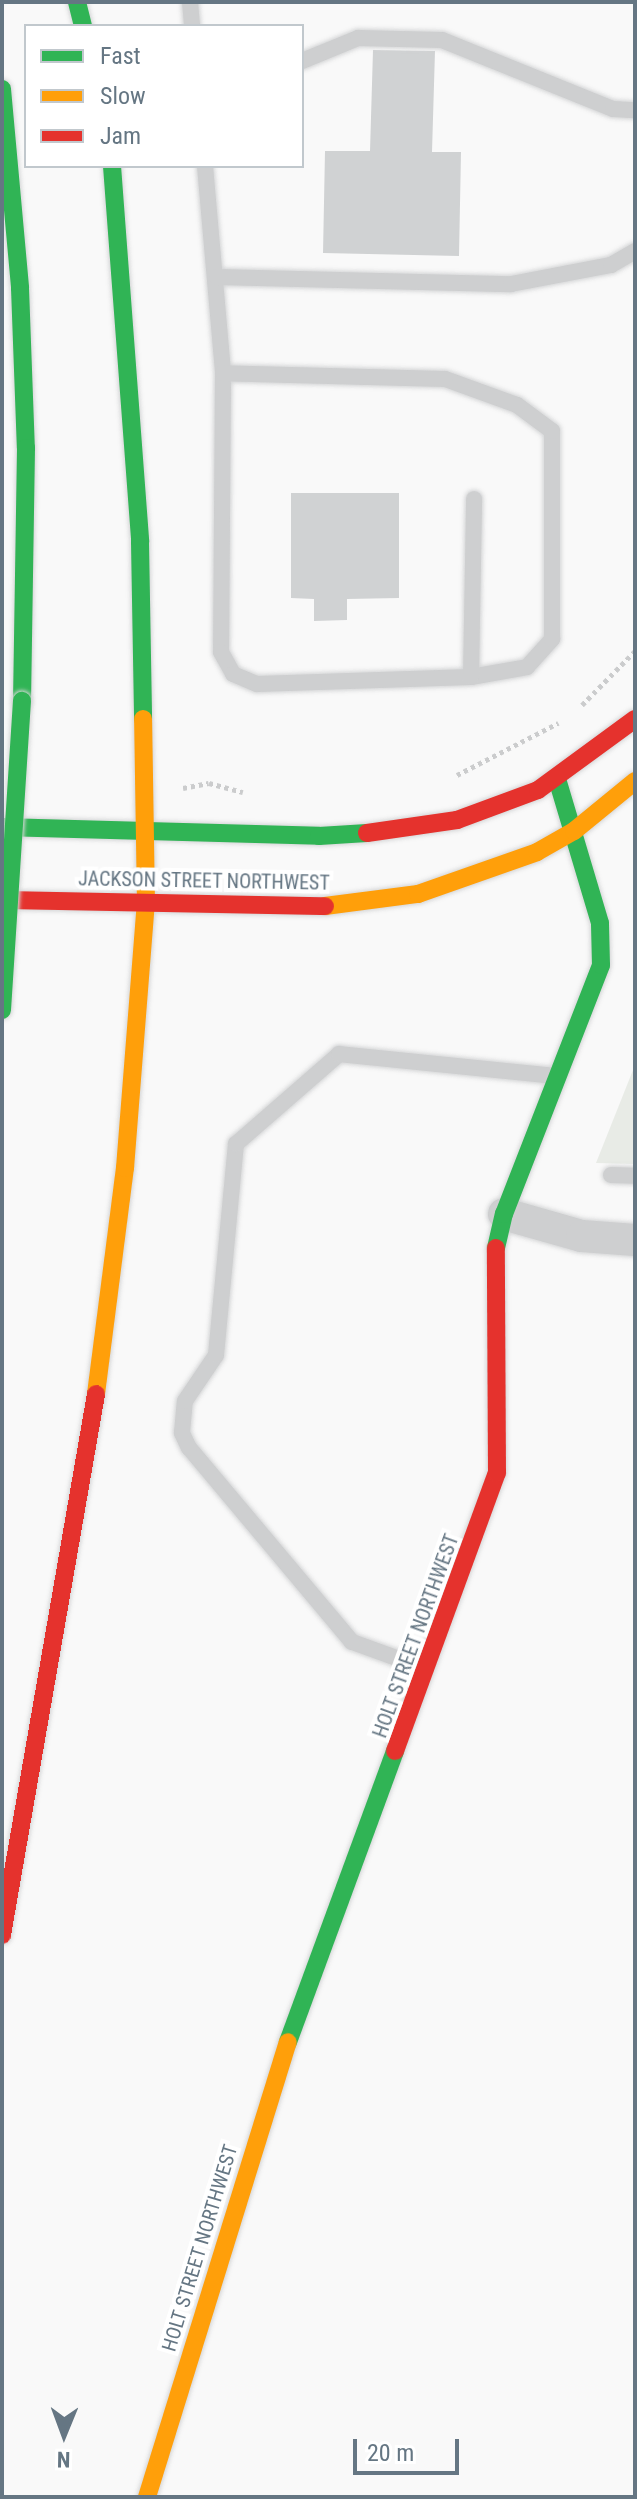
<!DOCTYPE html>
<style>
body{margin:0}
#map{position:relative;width:637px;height:2499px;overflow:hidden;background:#f9f9f9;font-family:"Roboto Condensed",sans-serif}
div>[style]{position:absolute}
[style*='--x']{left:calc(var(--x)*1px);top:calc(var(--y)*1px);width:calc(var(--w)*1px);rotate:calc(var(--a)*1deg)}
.green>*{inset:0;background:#e8ebe6}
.building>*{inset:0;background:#d0d2d3}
.path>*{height:5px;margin-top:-2.5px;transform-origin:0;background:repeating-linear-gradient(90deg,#cbcccd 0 4px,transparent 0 8px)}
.roads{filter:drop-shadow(0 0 2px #d5d6d7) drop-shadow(0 0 2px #d5d6d7)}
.lane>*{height:16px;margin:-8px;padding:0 8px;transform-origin:8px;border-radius:8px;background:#cecfd0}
.street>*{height:32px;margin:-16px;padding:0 16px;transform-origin:16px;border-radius:16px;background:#cecfd0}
.fast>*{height:18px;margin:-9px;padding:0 9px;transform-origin:9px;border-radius:9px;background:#30b455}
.slow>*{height:18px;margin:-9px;padding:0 9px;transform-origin:9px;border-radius:9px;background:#ff9f0a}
.jam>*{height:18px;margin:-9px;padding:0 9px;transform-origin:9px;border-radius:9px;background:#e5322d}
.bridges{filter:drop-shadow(0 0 2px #d5d6d6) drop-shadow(0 0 2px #d5d6d6)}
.fast-bridge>*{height:18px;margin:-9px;padding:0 9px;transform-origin:9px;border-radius:9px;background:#30b455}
span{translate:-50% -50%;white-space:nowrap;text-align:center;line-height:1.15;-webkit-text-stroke:8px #fff;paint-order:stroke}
.street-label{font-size:20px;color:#657683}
.frame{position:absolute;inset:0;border:4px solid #657683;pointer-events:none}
.legend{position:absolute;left:24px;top:24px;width:280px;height:144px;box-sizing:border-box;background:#fff;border:2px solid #c1c8cd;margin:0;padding:10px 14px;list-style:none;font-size:24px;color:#657683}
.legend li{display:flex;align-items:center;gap:16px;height:40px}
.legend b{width:40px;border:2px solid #c1c8cd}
.north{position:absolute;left:24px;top:2395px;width:80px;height:80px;-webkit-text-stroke:6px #fff;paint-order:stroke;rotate:181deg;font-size:22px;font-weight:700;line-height:32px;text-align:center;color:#657683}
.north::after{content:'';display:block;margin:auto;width:28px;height:36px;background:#657683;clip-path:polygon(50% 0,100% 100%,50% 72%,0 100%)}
.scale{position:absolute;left:353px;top:2439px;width:106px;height:36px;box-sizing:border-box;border:4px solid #657683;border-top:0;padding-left:10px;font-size:24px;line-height:28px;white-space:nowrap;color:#657683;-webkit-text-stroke:6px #fff;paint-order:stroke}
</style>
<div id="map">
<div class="green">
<div style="clip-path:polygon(635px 1065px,635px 1164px,596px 1163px)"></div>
</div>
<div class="building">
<div style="clip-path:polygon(373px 50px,435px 51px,432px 152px,461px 152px,459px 256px,323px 253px,325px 151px,370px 151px)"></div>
<div style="clip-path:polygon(291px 493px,399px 493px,399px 598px,347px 599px,347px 620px,314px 621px,314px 599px,291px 598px)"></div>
</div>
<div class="path">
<div style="--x:582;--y:705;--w:76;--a:-45.5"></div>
<div style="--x:457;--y:775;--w:114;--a:-27.2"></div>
<div style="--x:183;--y:788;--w:26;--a:-11"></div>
<div style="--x:209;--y:783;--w:35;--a:15"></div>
</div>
<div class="roads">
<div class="lane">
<div style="--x:190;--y:2;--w:24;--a:85"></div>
<div style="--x:302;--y:61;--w:61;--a:-22.3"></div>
<div style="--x:358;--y:38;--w:84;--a:1.4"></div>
<div style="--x:442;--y:40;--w:184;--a:22"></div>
<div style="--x:613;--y:109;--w:22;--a:3"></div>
<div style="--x:205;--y:166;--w:208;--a:85"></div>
<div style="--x:223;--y:373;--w:279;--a:90.4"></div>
<div style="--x:221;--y:652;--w:25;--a:61"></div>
<div style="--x:233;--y:674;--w:26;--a:23"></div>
<div style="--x:257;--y:684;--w:214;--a:-1.9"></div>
<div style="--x:471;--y:677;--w:57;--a:-10.1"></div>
<div style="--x:527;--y:667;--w:38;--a:-48"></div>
<div style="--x:552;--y:639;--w:208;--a:-90"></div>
<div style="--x:552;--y:431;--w:44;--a:-143.4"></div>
<div style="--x:517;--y:405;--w:77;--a:-160.1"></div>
<div style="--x:445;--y:379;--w:222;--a:-178.5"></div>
<div style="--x:217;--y:277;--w:294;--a:1.4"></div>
<div style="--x:511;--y:284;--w:102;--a:-10.8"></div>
<div style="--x:611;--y:265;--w:28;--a:-30"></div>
<div style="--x:471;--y:677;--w:178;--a:-89"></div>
<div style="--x:611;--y:1175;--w:24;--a:2"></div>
<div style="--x:424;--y:1668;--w:77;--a:-160.1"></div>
<div style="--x:352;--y:1642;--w:253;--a:-130"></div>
<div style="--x:189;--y:1448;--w:17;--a:-115"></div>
<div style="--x:182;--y:1433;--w:32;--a:-85"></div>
<div style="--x:185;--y:1401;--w:55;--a:-56"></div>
<div style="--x:216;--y:1355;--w:212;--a:-84.6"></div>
<div style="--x:236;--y:1144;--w:137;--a:-41.1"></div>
<div style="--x:339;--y:1054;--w:217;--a:5.8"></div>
</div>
<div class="street">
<div style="--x:504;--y:1214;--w:81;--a:15.8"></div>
<div style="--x:582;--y:1236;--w:53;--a:4.3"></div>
</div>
<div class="fast">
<div style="--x:77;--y:2;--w:25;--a:76"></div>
<div style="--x:2;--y:89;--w:200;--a:84.8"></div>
<div style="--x:20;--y:288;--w:160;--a:87.9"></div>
<div style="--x:26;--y:448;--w:253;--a:90.9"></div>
<div style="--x:112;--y:166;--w:377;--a:85.7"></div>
<div style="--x:140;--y:542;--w:177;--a:89"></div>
<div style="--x:2;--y:827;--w:317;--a:1.6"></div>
<div style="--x:319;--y:836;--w:48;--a:-3.6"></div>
<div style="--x:496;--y:1248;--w:35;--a:-77"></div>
<div style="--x:504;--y:1214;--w:267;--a:-68.7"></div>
<div style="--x:601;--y:965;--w:42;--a:-91.4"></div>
<div style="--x:600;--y:923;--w:150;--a:-106.6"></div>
<div style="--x:288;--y:2042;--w:310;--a:-69.8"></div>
</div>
<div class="slow">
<div style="--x:325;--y:906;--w:94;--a:-7.4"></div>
<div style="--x:418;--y:894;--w:126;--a:-19.4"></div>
<div style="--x:537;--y:852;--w:43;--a:-29.6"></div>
<div style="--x:574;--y:831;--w:79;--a:-39.3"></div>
<div style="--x:96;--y:1394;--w:228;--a:-82.7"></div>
<div style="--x:125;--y:1168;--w:265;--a:-85.5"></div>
<div style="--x:146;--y:904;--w:185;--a:-90.9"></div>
<div style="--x:147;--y:2497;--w:476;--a:-72.8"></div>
</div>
<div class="jam">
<div style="--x:367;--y:833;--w:91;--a:-8.2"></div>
<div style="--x:457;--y:820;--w:86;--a:-20.3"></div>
<div style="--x:538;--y:790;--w:120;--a:-36.2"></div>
<div style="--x:2;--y:900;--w:323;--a:1.1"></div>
<div style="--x:395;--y:1751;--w:296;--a:-69.9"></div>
<div style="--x:497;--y:1473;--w:225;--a:-90.3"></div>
<div style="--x:2;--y:1935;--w:549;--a:-80.14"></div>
</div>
</div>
<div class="bridges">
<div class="fast-bridge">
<div style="--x:2;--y:1010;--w:310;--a:-86.3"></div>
</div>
</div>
<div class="street-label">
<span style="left:204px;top:881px;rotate:1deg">JACKSON STREET NORTHWEST</span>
<span style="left:416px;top:1636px;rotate:-70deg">HOLT STREET NORTHWEST</span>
<span style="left:200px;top:2248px;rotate:-73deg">HOLT STREET NORTHWEST</span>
</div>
<div class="frame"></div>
<ul class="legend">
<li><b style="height:10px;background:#30b455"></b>Fast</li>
<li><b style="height:10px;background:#ff9f0a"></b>Slow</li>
<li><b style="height:10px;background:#e5322d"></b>Jam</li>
</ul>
<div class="north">N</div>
<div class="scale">20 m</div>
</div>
